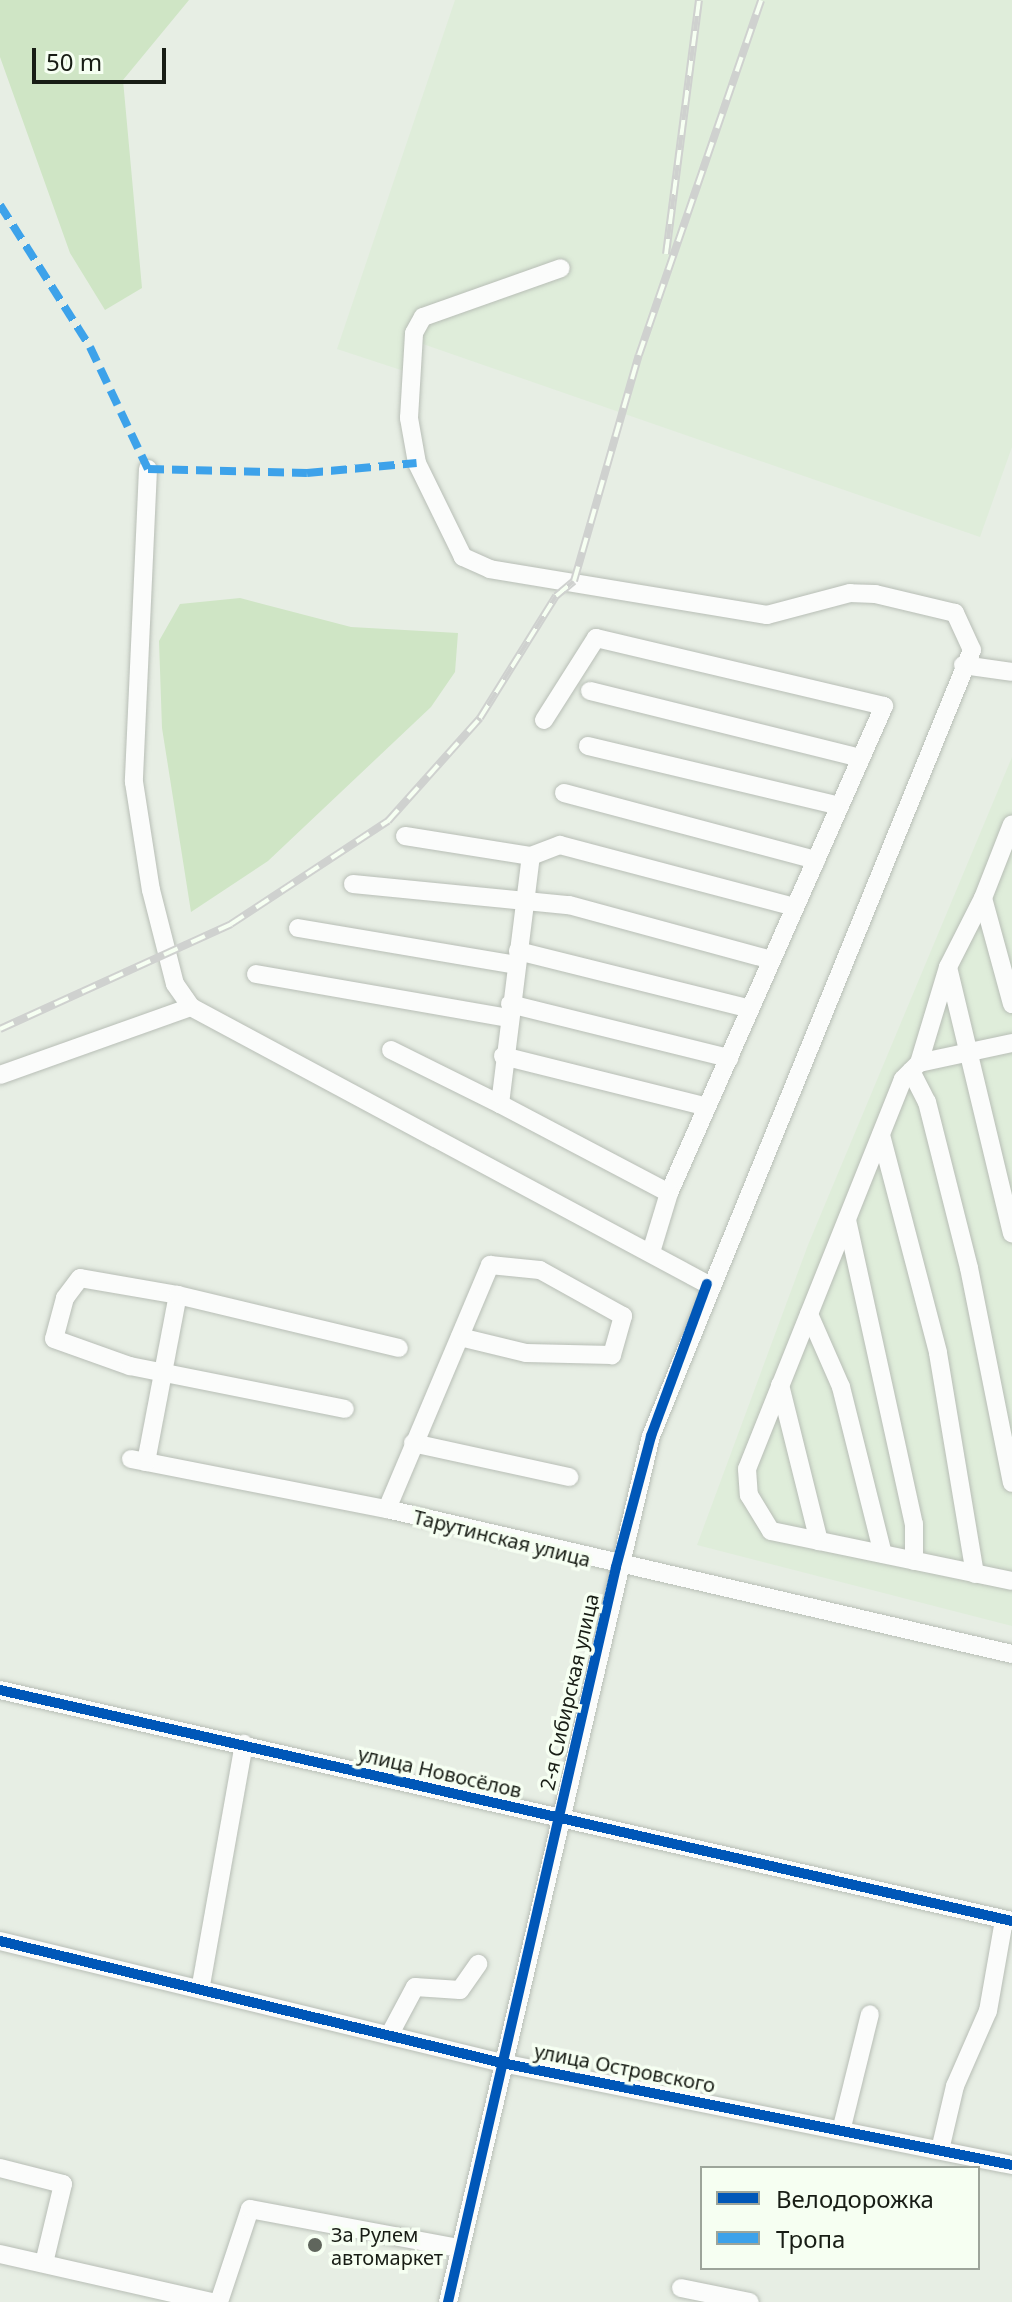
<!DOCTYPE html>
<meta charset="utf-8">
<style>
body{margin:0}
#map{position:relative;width:1012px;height:2302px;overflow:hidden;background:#e7eee4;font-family:"Noto Sans",sans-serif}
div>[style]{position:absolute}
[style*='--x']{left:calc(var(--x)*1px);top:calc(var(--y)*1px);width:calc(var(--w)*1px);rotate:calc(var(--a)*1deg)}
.built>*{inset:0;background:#dfedda}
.green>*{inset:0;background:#cfe5c5}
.roads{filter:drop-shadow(0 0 2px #b8beb6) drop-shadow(0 0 2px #b8beb6)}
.minor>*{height:18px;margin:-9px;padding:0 9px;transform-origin:9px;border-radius:9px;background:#fbfcfb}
.rail>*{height:8px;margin-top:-4px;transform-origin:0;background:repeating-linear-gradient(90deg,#f6fff2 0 15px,#cfd1cf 0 30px);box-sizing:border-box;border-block:2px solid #cfd1cf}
.quiet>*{height:8px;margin-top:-4px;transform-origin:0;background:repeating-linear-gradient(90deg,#3da2ea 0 16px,transparent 0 24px)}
.cycleway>*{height:10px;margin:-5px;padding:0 5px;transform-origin:5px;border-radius:5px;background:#0057b8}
.dots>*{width:22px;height:22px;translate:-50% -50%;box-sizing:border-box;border:4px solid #f6fff2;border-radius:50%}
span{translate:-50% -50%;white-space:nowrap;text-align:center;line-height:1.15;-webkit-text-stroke:7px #f6fff2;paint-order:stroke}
.street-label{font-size:20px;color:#181d15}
.poi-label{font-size:20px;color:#181d15}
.left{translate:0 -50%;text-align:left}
.legend{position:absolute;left:700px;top:2166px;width:280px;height:104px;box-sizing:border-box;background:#f6fff2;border:2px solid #9da59a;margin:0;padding:10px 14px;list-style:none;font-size:24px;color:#181d15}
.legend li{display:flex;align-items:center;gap:16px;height:40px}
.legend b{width:40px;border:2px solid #9da59a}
.scale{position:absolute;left:32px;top:48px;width:134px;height:36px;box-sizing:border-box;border:4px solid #181d15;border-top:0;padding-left:10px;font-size:24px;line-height:28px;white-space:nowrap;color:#181d15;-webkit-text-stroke:6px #f6fff2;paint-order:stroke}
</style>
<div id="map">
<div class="built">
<div style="clip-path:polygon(455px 0,1012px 0,1012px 447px,980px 537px,420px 343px,410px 373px,337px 349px)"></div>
<div style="clip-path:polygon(1012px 757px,1012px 1626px,697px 1545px,808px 1245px)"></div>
</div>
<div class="green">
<div style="clip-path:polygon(0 0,189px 0,123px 80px,142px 288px,105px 310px,70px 253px,0 57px)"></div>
<div style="clip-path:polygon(240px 598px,351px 627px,458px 633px,455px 672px,431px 707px,268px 861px,191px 912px,162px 728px,159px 641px,180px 604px)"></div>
</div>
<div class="roads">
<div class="minor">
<div style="--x:148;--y:469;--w:313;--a:92.6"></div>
<div style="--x:134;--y:782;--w:109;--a:81.1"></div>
<div style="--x:151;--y:890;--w:97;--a:75.7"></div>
<div style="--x:175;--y:984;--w:28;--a:55"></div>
<div style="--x:963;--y:665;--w:49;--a:8.1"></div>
<div style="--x:590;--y:691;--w:279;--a:13.9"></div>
<div style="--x:544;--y:720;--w:97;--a:-57.6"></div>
<div style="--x:596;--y:638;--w:296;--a:13.3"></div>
<div style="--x:884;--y:706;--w:532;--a:113.82"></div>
<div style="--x:669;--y:1193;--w:59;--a:106.9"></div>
<div style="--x:588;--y:746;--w:259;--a:13.4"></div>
<div style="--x:564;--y:793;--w:261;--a:14.9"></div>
<div style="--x:405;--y:836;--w:128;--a:9"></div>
<div style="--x:353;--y:884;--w:217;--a:5.6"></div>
<div style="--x:569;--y:905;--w:210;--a:15.2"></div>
<div style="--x:983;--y:898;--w:79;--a:-68.6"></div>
<div style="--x:298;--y:928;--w:221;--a:9.6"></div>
<div style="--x:518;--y:951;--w:239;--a:14"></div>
<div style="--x:948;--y:967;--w:274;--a:76.5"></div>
<div style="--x:256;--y:974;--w:257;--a:9.9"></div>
<div style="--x:510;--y:1004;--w:226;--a:13.9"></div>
<div style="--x:1012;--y:1043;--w:95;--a:167.9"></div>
<div style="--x:919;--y:1063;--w:23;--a:135"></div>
<div style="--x:903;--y:1079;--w:420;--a:111.8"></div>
<div style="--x:747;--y:1469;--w:26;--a:86"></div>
<div style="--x:749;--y:1495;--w:42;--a:58.6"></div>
<div style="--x:771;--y:1531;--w:246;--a:11.7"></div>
<div style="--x:391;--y:1050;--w:122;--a:26.4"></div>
<div style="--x:503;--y:1056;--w:210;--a:14"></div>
<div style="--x:919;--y:1063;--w:100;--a:-73.2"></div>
<div style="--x:948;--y:967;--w:77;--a:-63.1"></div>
<div style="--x:983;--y:898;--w:110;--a:74.7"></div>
<div style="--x:911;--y:1071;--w:35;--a:63"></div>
<div style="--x:927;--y:1102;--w:171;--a:75.8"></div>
<div style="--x:969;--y:1268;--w:219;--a:78.7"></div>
<div style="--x:0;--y:1075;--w:203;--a:-19.6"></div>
<div style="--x:191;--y:1007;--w:586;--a:28.23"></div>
<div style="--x:881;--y:1135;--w:225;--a:75.3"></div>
<div style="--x:938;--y:1353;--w:224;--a:80.5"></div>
<div style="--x:669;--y:1193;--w:191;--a:-152.2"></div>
<div style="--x:500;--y:1104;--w:250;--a:-82.9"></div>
<div style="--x:531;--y:856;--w:31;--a:-21"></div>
<div style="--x:560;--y:845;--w:243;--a:14.8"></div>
<div style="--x:847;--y:1220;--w:311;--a:77.6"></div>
<div style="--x:914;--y:1524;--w:37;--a:90"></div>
<div style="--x:178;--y:1295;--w:99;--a:-170.2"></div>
<div style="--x:80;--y:1278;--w:25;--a:127"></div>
<div style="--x:65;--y:1298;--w:42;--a:105"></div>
<div style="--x:54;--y:1339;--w:81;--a:19.6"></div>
<div style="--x:130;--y:1366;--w:219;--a:11.3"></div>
<div style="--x:809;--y:1314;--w:80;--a:66.3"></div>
<div style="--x:841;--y:1387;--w:172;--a:75.9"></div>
<div style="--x:780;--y:1385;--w:161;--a:76"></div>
<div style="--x:413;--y:1443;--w:160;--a:12.3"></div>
<div style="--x:131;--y:1459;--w:261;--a:11.1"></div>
<div style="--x:387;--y:1509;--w:642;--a:13.06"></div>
<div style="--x:146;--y:1462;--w:170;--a:-79.2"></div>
<div style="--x:178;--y:1295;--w:227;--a:13.5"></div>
<div style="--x:387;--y:1509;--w:265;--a:-67.1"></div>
<div style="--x:490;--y:1265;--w:50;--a:5.7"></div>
<div style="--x:540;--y:1270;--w:95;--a:29"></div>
<div style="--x:623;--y:1316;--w:41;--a:105.8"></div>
<div style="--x:612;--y:1355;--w:86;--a:-178.7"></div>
<div style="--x:526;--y:1353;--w:68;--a:-166.4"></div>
<div style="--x:0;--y:1690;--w:1038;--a:12.86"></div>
<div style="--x:0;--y:1941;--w:517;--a:13.66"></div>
<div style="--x:502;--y:2063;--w:520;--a:11.31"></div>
<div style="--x:201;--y:1985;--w:245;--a:-79.9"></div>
<div style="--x:391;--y:2032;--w:51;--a:-61.9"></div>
<div style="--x:415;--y:1987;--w:45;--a:3.8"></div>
<div style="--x:460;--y:1990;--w:32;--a:-55"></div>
<div style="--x:842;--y:2127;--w:116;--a:-76.1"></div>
<div style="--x:940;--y:2150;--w:66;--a:-76.8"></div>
<div style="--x:955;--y:2086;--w:82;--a:-66.3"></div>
<div style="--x:988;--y:2011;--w:92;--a:-80"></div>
<div style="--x:0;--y:2168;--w:65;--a:14.3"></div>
<div style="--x:63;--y:2184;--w:81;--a:103.5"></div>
<div style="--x:0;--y:2254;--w:217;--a:12.8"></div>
<div style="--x:681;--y:2288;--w:70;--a:11.5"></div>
<div style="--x:219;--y:2302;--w:98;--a:-71.6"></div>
<div style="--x:250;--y:2209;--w:213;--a:10.6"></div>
<div style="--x:448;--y:2302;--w:889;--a:-76.81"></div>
<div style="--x:651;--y:1436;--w:849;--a:-67.79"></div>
<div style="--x:972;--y:650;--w:41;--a:-114.7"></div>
<div style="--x:955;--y:613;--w:82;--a:-166.6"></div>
<div style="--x:875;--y:594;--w:25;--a:-178"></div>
<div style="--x:850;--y:593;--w:86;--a:165.2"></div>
<div style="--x:767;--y:615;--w:281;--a:-170.6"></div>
<div style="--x:490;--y:569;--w:30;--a:-156"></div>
<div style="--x:463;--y:557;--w:105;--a:-116.1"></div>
<div style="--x:417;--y:463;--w:46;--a:-100.1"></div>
<div style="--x:409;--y:418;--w:85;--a:-86.6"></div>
<div style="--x:414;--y:333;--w:18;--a:-61"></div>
<div style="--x:423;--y:317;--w:146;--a:-19.5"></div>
</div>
</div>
<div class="rail">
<div style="--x:666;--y:254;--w:256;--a:-82.6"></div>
<div style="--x:0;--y:1029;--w:254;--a:-24.4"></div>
<div style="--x:231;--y:924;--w:188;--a:-33.3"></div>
<div style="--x:388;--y:821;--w:138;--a:-48.2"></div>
<div style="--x:480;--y:718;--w:144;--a:-58.1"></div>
<div style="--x:556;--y:596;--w:23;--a:-40"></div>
<div style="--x:574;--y:581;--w:235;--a:-74"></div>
<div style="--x:639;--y:355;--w:375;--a:-71"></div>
</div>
<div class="quiet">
<div style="--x:0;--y:205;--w:168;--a:57.6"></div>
<div style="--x:90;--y:347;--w:135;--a:64.6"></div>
<div style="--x:148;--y:469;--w:159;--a:1.4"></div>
<div style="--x:307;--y:473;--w:110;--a:-5.2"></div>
</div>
<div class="cycleway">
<div style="--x:0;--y:1690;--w:1038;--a:12.86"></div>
<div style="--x:0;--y:1941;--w:517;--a:13.66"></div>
<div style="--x:502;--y:2063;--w:520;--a:11.31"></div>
<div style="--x:448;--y:2302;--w:754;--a:-77.12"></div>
<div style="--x:616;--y:1567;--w:136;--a:-75"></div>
<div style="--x:651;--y:1436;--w:162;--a:-69.8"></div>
</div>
<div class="dots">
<div style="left:315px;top:2245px;background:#60665d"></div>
</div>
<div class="street-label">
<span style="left:502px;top:1538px;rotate:14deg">Тарутинская улица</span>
<span style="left:569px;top:1692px;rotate:-77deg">2-я Сибирская улица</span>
<span style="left:440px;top:1772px;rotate:13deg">улица Новосёлов</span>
<span style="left:625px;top:2068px;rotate:11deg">улица Островского</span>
</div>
<div class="poi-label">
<span class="left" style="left:331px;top:2246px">За Рулем<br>автомаркет</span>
</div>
<ul class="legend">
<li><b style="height:10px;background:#0057b8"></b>Велодорожка</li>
<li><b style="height:10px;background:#3da2ea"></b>Тропа</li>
</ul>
<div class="scale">50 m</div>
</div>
